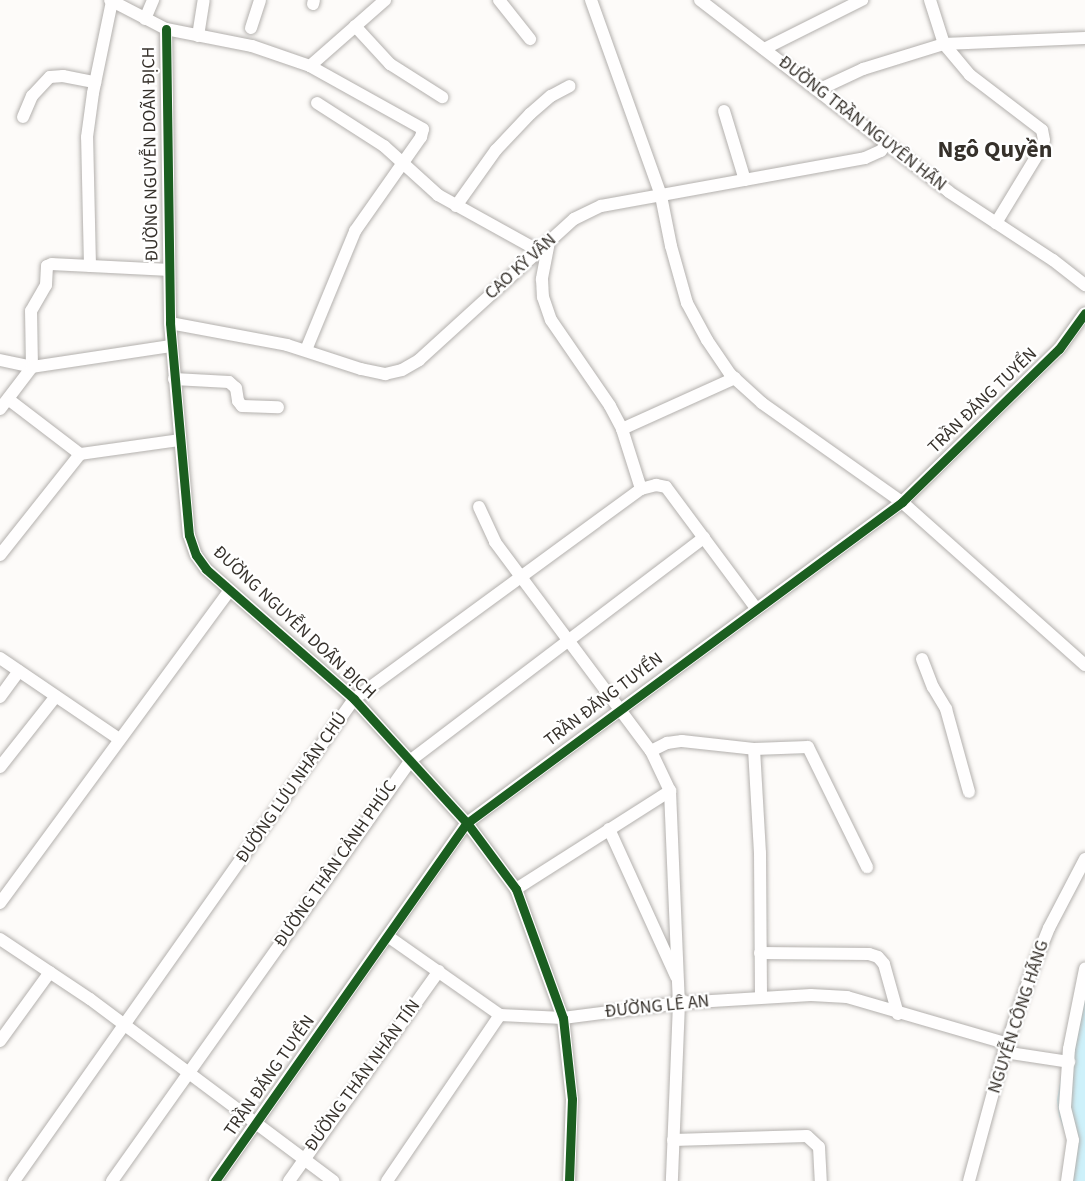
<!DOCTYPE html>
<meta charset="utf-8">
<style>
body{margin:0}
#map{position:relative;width:1085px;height:1181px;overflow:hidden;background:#fdfbf9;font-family:"Source Sans 3",sans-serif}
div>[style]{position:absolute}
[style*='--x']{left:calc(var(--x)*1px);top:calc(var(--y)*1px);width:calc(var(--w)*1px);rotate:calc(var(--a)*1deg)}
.water>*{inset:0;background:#cef1fa}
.roads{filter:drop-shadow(0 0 2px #b3b0ad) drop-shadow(0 0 2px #b3b0ad)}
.minor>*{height:12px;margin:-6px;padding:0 6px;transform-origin:6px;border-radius:6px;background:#fffefe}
.cycleway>*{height:9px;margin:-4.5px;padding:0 4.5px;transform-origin:4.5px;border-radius:4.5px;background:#1b5e20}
span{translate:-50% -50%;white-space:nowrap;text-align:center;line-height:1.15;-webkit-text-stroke:4.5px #fff;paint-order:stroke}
.street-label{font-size:18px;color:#36312b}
.district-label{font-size:24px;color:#36312b;font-weight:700}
</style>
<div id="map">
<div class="water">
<div style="clip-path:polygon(1085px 967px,1085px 1181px,1063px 1181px,1068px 1140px,1059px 1116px,1057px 1100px,1079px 973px)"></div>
</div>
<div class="roads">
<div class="minor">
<div style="--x:110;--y:0;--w:63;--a:27.4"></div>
<div style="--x:166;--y:29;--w:88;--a:11.2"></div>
<div style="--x:252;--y:46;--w:61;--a:19"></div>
<div style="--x:310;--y:66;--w:100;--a:-41.3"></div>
<div style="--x:499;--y:0;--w:50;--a:51.5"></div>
<div style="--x:591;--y:0;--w:208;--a:70.3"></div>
<div style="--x:661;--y:196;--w:51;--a:78.7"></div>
<div style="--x:671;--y:246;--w:59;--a:74.3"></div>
<div style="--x:687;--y:303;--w:42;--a:61.6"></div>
<div style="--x:707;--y:340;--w:41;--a:55.9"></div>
<div style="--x:730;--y:374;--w:43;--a:42.2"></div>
<div style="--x:762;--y:403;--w:171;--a:35.3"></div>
<div style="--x:902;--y:502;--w:245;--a:41.7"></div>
<div style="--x:700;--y:0;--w:314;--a:37.6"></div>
<div style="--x:949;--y:192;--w:124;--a:33.2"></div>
<div style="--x:1053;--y:260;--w:41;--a:38"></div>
<div style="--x:313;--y:4;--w:4;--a:-76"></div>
<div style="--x:145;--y:19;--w:21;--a:-67"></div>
<div style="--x:355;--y:26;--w:52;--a:47.4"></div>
<div style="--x:390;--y:64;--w:62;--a:32.4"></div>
<div style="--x:251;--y:28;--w:29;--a:-72"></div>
<div style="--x:166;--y:29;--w:294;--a:89.2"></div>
<div style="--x:170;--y:323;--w:213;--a:84.9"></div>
<div style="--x:189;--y:535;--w:21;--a:71"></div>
<div style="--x:196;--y:555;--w:17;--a:54"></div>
<div style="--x:206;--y:569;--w:197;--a:41.3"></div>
<div style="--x:354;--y:699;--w:168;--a:47.7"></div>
<div style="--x:467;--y:823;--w:82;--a:53.4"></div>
<div style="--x:516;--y:889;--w:137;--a:70"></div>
<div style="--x:563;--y:1018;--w:81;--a:83.7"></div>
<div style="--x:572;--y:1099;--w:82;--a:92.1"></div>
<div style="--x:198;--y:36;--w:36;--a:-81"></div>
<div style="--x:764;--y:49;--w:110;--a:-26.6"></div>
<div style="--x:818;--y:90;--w:50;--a:-25"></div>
<div style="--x:863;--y:69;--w:85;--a:-17.2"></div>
<div style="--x:944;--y:44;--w:46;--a:-107.7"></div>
<div style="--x:317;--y:103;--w:80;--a:32.7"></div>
<div style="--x:384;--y:146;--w:73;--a:42.2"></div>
<div style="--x:438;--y:195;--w:115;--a:29"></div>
<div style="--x:724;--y:111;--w:72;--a:73.1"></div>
<div style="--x:23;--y:117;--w:23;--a:-67"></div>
<div style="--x:32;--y:96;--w:26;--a:-47"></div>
<div style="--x:50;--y:77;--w:13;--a:-4"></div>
<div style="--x:63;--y:76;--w:33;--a:11"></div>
<div style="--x:456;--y:206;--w:69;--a:-54.5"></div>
<div style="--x:496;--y:150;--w:50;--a:-46.6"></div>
<div style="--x:530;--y:114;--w:28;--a:-41"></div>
<div style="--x:551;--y:96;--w:21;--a:-28"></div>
<div style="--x:996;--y:223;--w:87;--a:-58.7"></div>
<div style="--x:1041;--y:149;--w:9;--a:-72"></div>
<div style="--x:1044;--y:140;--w:10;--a:-101"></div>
<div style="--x:1042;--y:130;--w:91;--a:-142.6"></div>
<div style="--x:970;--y:75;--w:40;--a:-130"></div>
<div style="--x:944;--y:44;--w:141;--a:-2.4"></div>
<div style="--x:549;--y:242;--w:38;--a:101"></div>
<div style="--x:542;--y:279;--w:18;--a:87"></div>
<div style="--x:543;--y:297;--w:24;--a:71"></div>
<div style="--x:551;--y:320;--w:104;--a:55.5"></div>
<div style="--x:610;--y:406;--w:26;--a:62"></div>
<div style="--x:622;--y:429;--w:63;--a:72.4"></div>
<div style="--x:90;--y:266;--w:129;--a:-91.3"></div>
<div style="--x:87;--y:137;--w:44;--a:-82.2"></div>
<div style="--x:93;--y:93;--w:94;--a:-78.3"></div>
<div style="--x:170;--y:323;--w:119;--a:10.6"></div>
<div style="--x:287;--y:345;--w:78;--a:18"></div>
<div style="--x:361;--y:369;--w:25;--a:12"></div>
<div style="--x:385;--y:374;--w:17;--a:-13"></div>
<div style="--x:402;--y:370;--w:20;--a:-30"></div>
<div style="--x:419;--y:360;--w:210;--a:-42.3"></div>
<div style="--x:574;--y:219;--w:30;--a:-26"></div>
<div style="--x:601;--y:206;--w:268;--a:-10.3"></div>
<div style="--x:865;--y:158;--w:17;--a:-24"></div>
<div style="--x:881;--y:151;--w:10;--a:-53"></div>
<div style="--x:306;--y:350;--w:129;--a:-67.6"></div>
<div style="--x:355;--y:231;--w:115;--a:-54.9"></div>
<div style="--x:421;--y:137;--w:8;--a:-76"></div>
<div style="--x:423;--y:129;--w:129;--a:-150.9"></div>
<div style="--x:0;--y:360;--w:33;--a:12"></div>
<div style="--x:32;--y:367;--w:56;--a:-91"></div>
<div style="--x:31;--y:311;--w:30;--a:-60"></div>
<div style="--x:46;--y:285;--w:19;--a:-87"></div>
<div style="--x:47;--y:266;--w:5;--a:-22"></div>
<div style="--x:52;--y:264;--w:117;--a:2.9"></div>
<div style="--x:174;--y:379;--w:55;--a:3.1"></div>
<div style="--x:229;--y:382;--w:9;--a:41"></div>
<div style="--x:236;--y:388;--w:13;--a:81"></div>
<div style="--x:238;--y:401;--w:6;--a:51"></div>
<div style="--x:242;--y:406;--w:36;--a:2"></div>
<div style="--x:8;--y:399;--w:91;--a:37.4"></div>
<div style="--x:0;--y:409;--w:53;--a:-52.7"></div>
<div style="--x:32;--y:367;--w:141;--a:-8.6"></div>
<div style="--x:622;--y:429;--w:124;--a:-24.3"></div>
<div style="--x:479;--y:507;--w:38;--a:65"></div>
<div style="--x:495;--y:542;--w:261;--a:53.3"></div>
<div style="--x:651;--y:751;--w:44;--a:64.6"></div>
<div style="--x:670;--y:791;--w:212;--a:87.6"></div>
<div style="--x:679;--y:1003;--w:178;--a:92.3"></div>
<div style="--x:0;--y:555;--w:129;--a:-51.6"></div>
<div style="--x:80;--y:454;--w:101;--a:-8"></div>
<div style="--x:0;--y:658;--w:144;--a:34.2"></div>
<div style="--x:922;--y:659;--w:30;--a:69"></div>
<div style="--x:933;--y:687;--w:26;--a:59"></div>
<div style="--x:946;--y:709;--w:86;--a:74.5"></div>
<div style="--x:0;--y:697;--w:32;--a:-54"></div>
<div style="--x:754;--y:749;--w:104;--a:86.7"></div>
<div style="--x:760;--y:853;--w:144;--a:89.6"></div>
<div style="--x:651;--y:751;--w:18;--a:-27"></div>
<div style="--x:667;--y:743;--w:15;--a:-8"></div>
<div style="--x:682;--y:741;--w:72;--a:6.3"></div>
<div style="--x:754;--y:749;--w:54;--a:-2.1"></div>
<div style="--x:808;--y:747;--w:134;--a:63.8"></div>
<div style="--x:0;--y:767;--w:90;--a:-51.7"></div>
<div style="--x:609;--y:829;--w:162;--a:65.5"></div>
<div style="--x:516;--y:889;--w:183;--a:-32.5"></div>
<div style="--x:0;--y:903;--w:388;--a:-53.7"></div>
<div style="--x:389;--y:937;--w:136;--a:35.1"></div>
<div style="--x:0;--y:939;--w:108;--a:33.7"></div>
<div style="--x:90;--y:999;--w:304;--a:36.8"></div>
<div style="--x:760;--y:953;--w:109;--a:0.5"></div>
<div style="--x:869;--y:954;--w:9;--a:18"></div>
<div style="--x:878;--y:957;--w:9;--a:49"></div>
<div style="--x:884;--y:964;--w:52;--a:74.4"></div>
<div style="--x:0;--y:1041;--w:85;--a:-54.1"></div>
<div style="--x:1004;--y:1052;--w:66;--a:8.7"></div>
<div style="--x:673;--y:1140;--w:134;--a:-1.7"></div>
<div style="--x:807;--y:1136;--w:16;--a:43"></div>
<div style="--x:819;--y:1147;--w:34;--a:87"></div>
<div style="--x:14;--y:1181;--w:590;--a:-54.8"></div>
<div style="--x:354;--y:699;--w:356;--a:-36.2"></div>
<div style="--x:641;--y:489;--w:16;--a:-15"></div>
<div style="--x:656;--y:485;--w:10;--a:11"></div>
<div style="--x:666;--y:487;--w:151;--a:53.4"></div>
<div style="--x:112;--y:1181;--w:516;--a:-54.62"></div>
<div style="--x:411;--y:760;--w:368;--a:-37.2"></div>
<div style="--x:215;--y:1181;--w:438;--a:-54.9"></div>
<div style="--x:467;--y:823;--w:541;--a:-36.42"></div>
<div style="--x:902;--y:502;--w:219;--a:-44.3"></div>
<div style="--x:1059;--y:349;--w:44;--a:-54.2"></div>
<div style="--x:289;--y:1181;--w:258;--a:-54.5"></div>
<div style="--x:387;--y:1181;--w:201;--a:-55.8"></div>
<div style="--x:500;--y:1015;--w:63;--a:2.7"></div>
<div style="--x:563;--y:1018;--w:117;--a:-7.4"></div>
<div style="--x:679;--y:1003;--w:132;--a:-3.5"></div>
<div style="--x:811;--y:995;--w:36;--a:3"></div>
<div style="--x:847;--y:997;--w:169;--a:16.2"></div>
<div style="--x:969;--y:1181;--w:134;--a:-74.8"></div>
<div style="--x:1004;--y:1052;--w:87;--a:-71.1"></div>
<div style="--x:1032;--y:970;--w:45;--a:-68"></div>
<div style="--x:1049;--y:928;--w:78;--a:-62.4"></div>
<div style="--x:1067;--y:1181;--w:41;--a:-81.7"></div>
<div style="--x:1073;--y:1140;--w:34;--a:-104"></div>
<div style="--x:1065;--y:1107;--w:58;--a:-86.1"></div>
<div style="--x:1069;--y:1049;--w:82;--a:-78.7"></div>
</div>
</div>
<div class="cycleway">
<div style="--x:166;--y:29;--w:294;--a:89.2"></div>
<div style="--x:170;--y:323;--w:213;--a:84.9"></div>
<div style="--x:189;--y:535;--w:21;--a:71"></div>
<div style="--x:196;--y:555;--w:17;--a:54"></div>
<div style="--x:206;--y:569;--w:197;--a:41.3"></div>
<div style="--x:354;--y:699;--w:168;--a:47.7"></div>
<div style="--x:467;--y:823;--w:82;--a:53.4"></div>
<div style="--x:516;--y:889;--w:137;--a:70"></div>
<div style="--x:563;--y:1018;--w:81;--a:83.7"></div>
<div style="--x:572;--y:1099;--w:82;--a:92.1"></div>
<div style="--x:215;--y:1181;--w:438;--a:-54.9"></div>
<div style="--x:467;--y:823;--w:541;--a:-36.42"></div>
<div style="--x:902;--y:502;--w:219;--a:-44.3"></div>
<div style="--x:1059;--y:349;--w:44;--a:-54.2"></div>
</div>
<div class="street-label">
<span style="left:862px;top:124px;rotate:38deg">ĐƯỜNG TRẦN NGUYÊN HÃN</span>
<span style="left:151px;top:154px;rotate:-91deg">ĐƯỜNG NGUYỄN DOÃN ĐỊCH</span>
<span style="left:521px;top:267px;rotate:-42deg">CAO KỲ VÂN</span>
<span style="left:983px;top:401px;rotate:-44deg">TRẦN ĐĂNG TUYỂN</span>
<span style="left:294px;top:623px;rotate:43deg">ĐƯỜNG NGUYỄN DOÃN ĐỊCH</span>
<span style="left:604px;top:700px;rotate:-37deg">TRẦN ĐĂNG TUYỂN</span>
<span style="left:292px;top:788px;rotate:-55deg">ĐƯỜNG LƯU NHÂN CHÚ</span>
<span style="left:336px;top:864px;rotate:-55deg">ĐƯỜNG THÂN CẢNH PHÚC</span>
<span style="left:657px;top:1007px;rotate:-6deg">ĐƯỜNG LÊ AN</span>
<span style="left:1019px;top:1017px;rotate:-72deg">NGUYỄN CÔNG HÃNG</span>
<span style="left:270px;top:1076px;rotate:-55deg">TRẦN ĐĂNG TUYỂN</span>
<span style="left:363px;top:1076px;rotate:-54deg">ĐƯỜNG THÂN NHÂN TÍN</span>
</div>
<div class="district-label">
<span style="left:995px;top:150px">Ngô Quyền</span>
</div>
</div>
